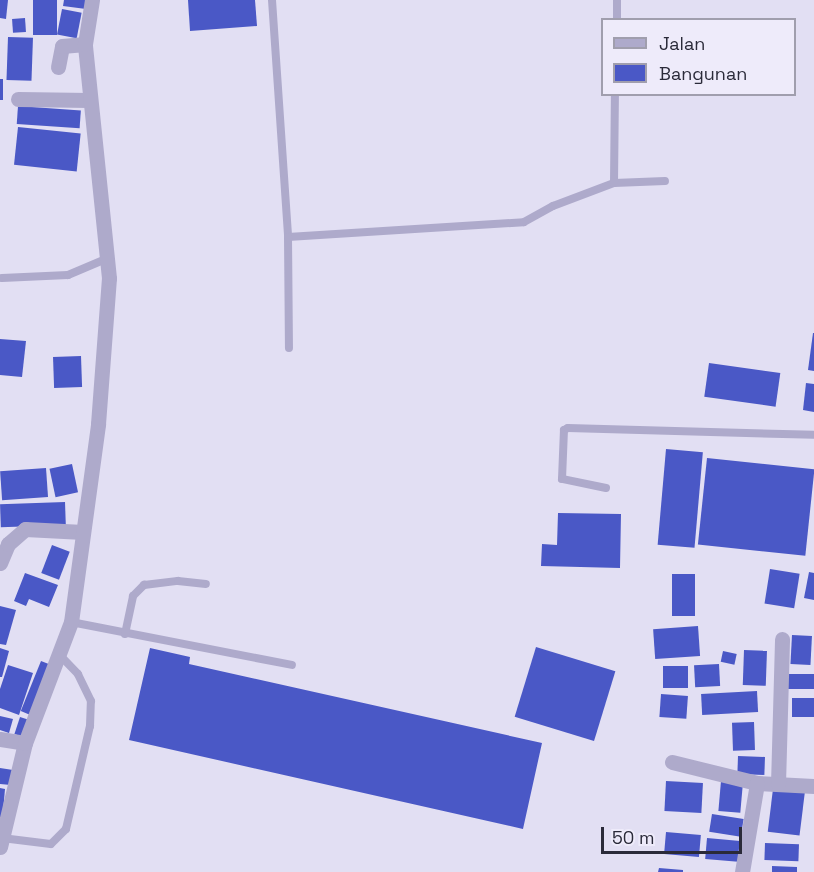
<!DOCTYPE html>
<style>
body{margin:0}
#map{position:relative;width:814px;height:872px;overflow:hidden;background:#e2dff3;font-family:"Space Grotesk",sans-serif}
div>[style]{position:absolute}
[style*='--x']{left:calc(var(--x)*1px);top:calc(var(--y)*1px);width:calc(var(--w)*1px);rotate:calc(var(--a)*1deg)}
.building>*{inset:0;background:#4a58c6;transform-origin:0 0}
.lane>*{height:8px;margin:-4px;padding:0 4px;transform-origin:4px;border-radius:4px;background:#aeaacb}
.street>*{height:15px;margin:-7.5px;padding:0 7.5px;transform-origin:7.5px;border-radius:7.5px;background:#aeaacb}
span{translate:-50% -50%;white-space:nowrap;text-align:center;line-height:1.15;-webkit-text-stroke:6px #eeebfa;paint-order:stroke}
.legend{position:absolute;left:601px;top:18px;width:195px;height:78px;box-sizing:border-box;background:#eeebfa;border:2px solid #a09ead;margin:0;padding:8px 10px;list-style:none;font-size:18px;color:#2a2a39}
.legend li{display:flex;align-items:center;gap:12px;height:30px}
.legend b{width:30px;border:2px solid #a09ead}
.scale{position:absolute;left:601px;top:827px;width:141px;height:27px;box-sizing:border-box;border:3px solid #2a2a39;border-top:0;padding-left:8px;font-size:18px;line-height:21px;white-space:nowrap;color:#2a2a39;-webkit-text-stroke:4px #eeebfa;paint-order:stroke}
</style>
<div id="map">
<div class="building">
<div style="clip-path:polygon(0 0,8px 0,6px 19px,0 18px)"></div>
<div style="left:33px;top:0;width:24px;height:35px"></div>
<div style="clip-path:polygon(64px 0,87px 0,86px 9px,63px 6px)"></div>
<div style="clip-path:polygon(188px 0,255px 0,257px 26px,190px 31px)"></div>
<div style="left:62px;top:9px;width:20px;height:26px;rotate:11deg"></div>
<div style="left:25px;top:18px;width:14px;height:13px;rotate:86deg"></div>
<div style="left:8px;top:37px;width:25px;height:43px;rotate:2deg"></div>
<div style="left:0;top:79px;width:3px;height:21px"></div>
<div style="left:18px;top:106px;width:63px;height:18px;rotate:4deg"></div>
<div style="left:18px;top:127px;width:63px;height:38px;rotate:6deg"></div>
<div style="clip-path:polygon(813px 333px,814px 333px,814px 371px,808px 370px)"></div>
<div style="clip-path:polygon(0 339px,26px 341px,22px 377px,0 375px)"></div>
<div style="left:81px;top:356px;width:31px;height:28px;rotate:88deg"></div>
<div style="left:709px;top:363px;width:72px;height:34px;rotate:8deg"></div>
<div style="clip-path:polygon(806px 383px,814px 384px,814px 412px,803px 410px)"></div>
<div style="left:666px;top:449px;width:37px;height:96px;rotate:5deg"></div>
<div style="left:707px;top:458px;width:108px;height:87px;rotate:6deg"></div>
<div style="left:72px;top:464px;width:29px;height:23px;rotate:78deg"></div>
<div style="left:46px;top:468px;width:29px;height:46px;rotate:86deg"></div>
<div style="left:65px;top:502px;width:23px;height:65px;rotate:88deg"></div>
<div style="clip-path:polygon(558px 513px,621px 514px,620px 568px,541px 566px,542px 544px,557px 545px)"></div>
<div style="left:52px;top:545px;width:19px;height:30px;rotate:21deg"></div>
<div style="left:770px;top:569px;width:30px;height:35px;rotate:9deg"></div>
<div style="clip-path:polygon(809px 572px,814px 573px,814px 600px,804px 598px)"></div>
<div style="clip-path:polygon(25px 573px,58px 585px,49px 607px,29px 599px,26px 606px,14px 601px)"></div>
<div style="left:672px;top:574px;width:23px;height:42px"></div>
<div style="clip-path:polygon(0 606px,16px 610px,6px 645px,0 644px)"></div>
<div style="left:698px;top:626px;width:30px;height:45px;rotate:86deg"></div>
<div style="left:792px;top:635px;width:20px;height:29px;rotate:3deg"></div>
<div style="left:536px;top:647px;width:83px;height:73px;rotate:17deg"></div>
<div style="clip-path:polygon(0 648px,9px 651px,2px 677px,0 677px)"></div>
<div style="clip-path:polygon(150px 648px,190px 657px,189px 664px,542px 743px,523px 829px,129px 740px)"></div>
<div style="left:744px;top:650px;width:23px;height:35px;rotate:2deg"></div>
<div style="left:723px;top:651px;width:14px;height:11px;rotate:12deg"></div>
<div style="left:41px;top:661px;width:11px;height:54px;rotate:22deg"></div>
<div style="left:719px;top:664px;width:22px;height:25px;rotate:87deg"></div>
<div style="clip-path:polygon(8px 665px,33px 673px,19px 715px,0 708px,0 689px)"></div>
<div style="left:663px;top:666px;width:25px;height:22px"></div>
<div style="left:788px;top:674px;width:26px;height:15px"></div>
<div style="left:757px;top:691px;width:21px;height:56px;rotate:87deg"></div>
<div style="left:661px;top:694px;width:27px;height:23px;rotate:4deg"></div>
<div style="left:814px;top:698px;width:19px;height:22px;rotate:90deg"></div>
<div style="clip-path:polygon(0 716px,13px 719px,9px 733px,0 730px)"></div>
<div style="left:20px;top:717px;width:9px;height:18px;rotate:18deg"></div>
<div style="left:754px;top:722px;width:28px;height:22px;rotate:88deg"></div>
<div style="left:738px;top:756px;width:27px;height:18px;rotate:2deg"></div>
<div style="clip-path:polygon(0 768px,13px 770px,11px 785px,0 784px)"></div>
<div style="left:666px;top:781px;width:37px;height:30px;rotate:3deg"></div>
<div style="left:721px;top:781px;width:22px;height:30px;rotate:5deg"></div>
<div style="clip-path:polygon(0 788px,5px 789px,2px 823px,0 823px)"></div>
<div style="left:773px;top:789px;width:32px;height:43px;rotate:7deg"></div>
<div style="left:712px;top:814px;width:32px;height:18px;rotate:9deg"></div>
<div style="left:666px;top:832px;width:35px;height:22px;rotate:5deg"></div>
<div style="left:707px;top:838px;width:36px;height:21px;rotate:5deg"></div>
<div style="left:765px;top:843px;width:34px;height:17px;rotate:2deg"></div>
<div style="clip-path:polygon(772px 866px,797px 867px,797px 872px,772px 872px)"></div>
<div style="clip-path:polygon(659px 868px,683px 870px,683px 872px,658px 872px)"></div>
</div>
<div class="lane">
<div style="--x:272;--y:0;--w:238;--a:86.1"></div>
<div style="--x:288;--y:237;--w:236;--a:-3.6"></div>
<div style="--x:524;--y:222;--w:33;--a:-29"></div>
<div style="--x:553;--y:206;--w:65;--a:-20.7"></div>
<div style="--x:614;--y:183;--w:51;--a:-2.2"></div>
<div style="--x:617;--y:20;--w:20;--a:-90"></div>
<div style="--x:614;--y:183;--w:89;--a:-89.4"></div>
<div style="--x:288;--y:237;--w:111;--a:89.5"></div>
<div style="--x:2;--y:278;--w:66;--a:-2.6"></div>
<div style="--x:68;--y:275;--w:43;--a:-23"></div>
<div style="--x:606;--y:488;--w:45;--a:-168.4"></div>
<div style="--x:562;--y:479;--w:49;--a:-87.7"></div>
<div style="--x:564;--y:430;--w:4;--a:-27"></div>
<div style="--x:568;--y:428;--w:246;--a:1.6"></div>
<div style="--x:71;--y:622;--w:225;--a:11"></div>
<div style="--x:125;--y:634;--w:39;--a:-78"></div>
<div style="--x:133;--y:596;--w:16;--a:-45"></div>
<div style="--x:144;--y:585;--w:34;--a:-7"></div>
<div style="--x:178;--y:581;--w:28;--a:6"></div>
<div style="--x:2;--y:838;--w:49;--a:7"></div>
<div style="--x:51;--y:844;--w:21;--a:-45"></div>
<div style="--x:66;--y:829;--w:106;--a:-76.9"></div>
<div style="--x:90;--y:726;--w:25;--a:-88"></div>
<div style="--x:91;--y:701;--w:30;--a:-116"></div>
<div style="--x:78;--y:674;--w:28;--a:-134"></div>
</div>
<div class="street">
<div style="--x:58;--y:67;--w:21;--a:-79"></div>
<div style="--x:62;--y:46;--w:23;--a:-5"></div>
<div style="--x:18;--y:99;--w:71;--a:0.8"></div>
<div style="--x:0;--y:563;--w:21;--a:-67"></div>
<div style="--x:8;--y:544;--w:23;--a:-41"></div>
<div style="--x:25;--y:529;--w:58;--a:3"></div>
<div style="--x:0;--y:739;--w:25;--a:9"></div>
<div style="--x:672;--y:762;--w:88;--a:13.9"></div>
<div style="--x:757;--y:783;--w:57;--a:3"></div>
<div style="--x:778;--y:784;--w:145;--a:-88.4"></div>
<div style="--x:0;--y:847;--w:107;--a:-76.5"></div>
<div style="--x:25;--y:743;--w:129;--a:-69.2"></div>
<div style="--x:71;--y:622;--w:200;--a:-82.2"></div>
<div style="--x:98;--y:424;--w:146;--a:-85.7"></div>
<div style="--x:109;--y:278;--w:235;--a:-95.9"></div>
<div style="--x:85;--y:44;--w:45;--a:-81"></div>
<div style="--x:742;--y:872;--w:90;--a:-80.4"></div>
</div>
<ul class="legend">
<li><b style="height:8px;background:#aeaacb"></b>Jalan</li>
<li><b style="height:16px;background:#4a58c6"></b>Bangunan</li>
</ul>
<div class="scale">50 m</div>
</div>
